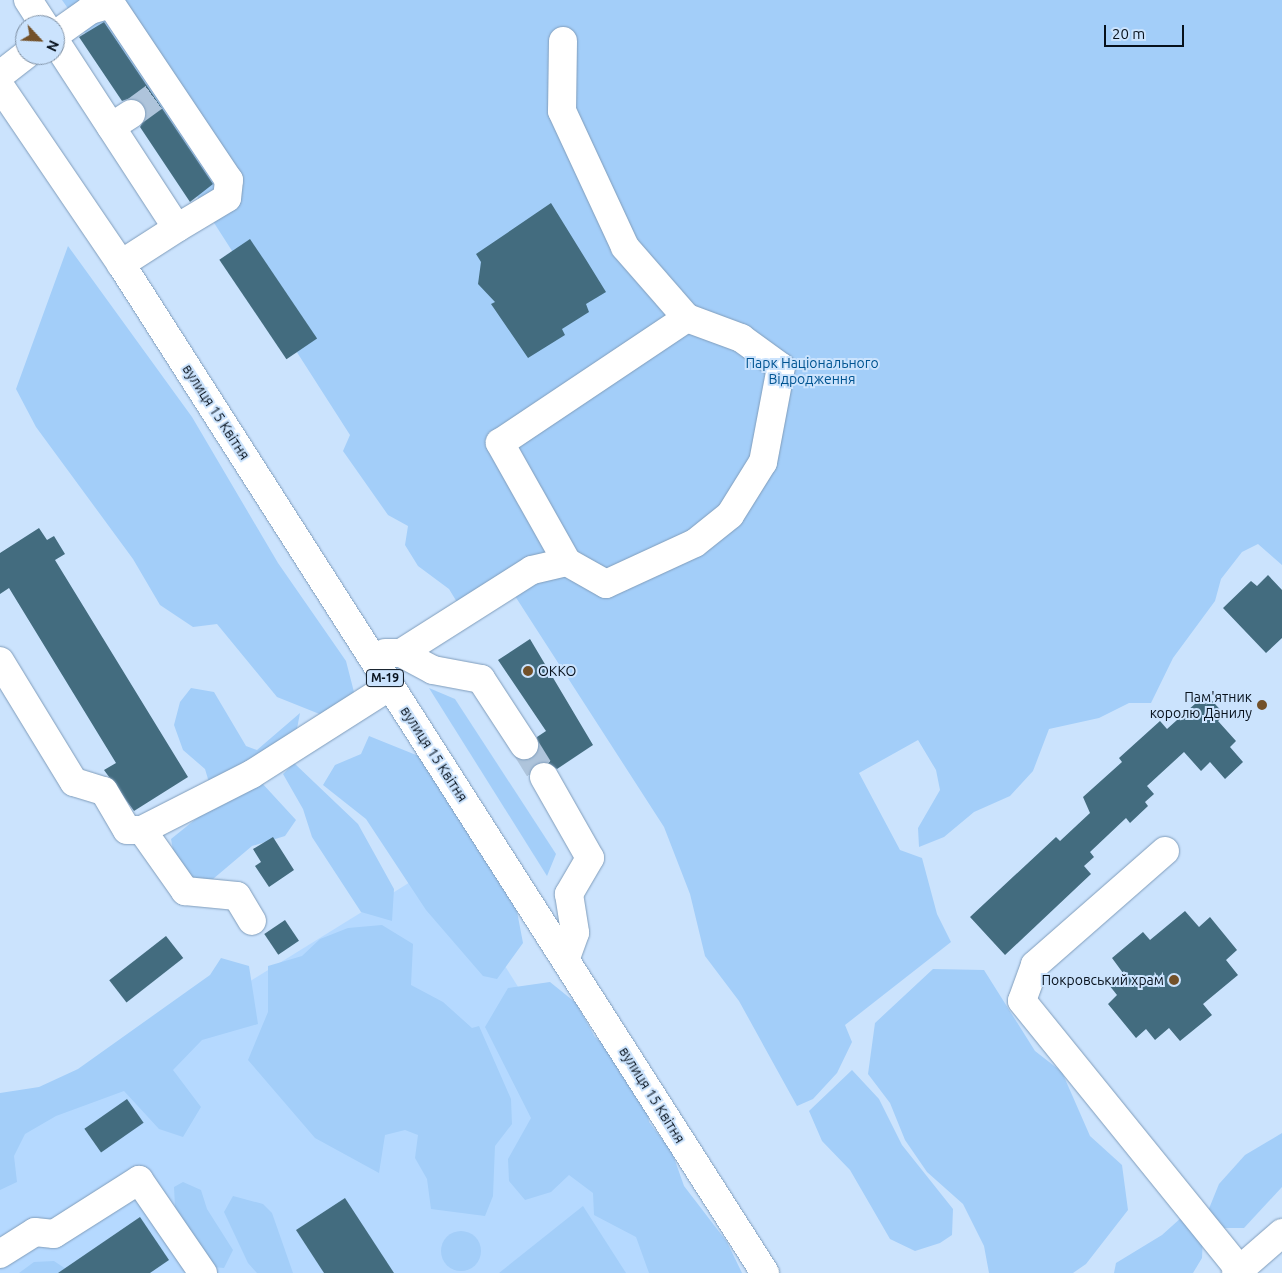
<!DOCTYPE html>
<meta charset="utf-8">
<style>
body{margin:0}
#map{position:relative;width:1282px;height:1273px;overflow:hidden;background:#cbe3fd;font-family:Ubuntu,sans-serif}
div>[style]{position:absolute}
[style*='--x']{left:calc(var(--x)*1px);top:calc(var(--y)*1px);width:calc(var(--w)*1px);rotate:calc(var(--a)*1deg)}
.built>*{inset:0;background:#b5d9ff}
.green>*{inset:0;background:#a3cef9}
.round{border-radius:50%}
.building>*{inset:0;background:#436c7f;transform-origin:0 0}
.minor-tunnel>*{height:28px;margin-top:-14px;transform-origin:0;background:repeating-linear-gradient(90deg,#aec4db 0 28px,transparent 0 42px)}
.roads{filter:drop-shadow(0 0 1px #809dbb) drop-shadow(0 0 1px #809dbb)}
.minor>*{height:28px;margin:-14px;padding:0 14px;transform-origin:14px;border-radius:14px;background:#fff}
.major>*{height:28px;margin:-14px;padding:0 14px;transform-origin:14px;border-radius:14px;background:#fff}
.highway>*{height:28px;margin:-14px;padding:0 14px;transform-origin:14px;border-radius:14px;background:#fff}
.dots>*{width:14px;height:14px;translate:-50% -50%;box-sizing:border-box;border:2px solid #cbe3fd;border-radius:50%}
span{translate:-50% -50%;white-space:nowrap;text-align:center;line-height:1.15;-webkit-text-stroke:4px #cbe3fd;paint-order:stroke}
.shield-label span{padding:1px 4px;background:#cbe3fd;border:1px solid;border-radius:4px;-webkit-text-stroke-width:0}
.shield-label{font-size:12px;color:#07111c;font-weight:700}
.park-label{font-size:14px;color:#005491}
.street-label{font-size:14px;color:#07111c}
.poi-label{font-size:14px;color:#07111c}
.left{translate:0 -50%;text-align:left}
.right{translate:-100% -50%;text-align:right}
.north{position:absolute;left:15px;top:15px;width:50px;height:50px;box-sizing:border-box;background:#cbe3fd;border:1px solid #7d8fa3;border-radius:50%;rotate:115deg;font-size:14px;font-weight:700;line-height:20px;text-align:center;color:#07111c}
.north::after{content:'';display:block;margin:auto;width:18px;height:22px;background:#735129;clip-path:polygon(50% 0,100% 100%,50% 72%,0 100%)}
.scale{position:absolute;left:1104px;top:25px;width:80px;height:22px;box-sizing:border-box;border:2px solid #07111c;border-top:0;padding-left:6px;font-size:15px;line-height:18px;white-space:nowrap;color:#07111c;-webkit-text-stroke:4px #cbe3fd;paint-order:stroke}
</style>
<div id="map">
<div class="built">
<div style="clip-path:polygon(441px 863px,696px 1273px,0 1273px,0 1136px)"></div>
</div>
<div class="green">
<div style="clip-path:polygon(62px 0,1282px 0,1282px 565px,1258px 544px,1242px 552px,1221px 579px,1215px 601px,1173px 658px,1151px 703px,1129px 703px,1099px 718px,1049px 729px,1033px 771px,1010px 796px,974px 812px,944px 837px,919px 847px,918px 828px,940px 790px,936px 770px,918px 740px,859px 773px,900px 850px,922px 858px,937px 914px,951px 942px,845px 1025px,852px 1042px,837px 1073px,813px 1099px,797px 1106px,739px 1001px,705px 956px,690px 894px,664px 827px,515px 596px,463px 612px,449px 589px,418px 566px,405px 545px,408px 526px,388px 515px,343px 451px,350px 435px,177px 165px)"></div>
<div style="clip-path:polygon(68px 246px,192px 417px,278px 563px,346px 661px,355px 696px,322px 715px,277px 697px,217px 624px,193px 627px,160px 605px,133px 559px,36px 427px,16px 389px)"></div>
<div style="clip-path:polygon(191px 688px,214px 692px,246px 746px,257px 750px,300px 713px,295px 739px,261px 782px,296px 820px,285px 836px,252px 846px,213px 879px,193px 885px,176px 866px,171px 839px,202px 814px,211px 789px,205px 769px,183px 750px,174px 725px,180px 702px)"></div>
<div style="clip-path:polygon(429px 688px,455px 699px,556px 854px,547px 876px)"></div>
<div style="clip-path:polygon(369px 736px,426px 759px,474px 843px,515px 901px,523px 943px,497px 979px,483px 976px,426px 910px,366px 819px,323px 785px,335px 765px,361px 754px)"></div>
<div style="clip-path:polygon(294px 763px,358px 824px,394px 889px,392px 921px,361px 912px,312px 837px,303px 809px,283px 774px)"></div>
<div style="clip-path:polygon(382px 925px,413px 944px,411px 985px,443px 1002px,472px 1028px,479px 1026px,511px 1099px,512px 1124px,495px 1146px,493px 1196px,485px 1216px,431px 1209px,427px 1179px,415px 1158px,418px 1135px,405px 1130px,385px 1135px,379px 1173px,315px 1138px,248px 1060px,268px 1012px,268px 966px,302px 956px,320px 939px,348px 928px)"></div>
<div style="clip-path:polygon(221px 958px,249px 966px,258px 1024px,202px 1040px,173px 1070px,201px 1107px,183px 1137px,159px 1129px,124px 1091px,56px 1116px,25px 1134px,14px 1156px,17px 1182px,0 1190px,0 1093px,39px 1087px,78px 1069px,210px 975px)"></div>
<div style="clip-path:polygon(933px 969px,984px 970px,1035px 1051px,1062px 1072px,1090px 1136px,1122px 1165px,1128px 1210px,1086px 1264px,1073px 1273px,989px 1273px,984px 1246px,963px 1204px,927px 1172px,905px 1140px,890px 1103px,868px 1074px,875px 1023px)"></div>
<div style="clip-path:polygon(550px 982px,576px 1003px,595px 1037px,640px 1074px,649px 1122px,672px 1152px,684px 1186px,727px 1242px,742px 1273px,649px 1273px,636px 1237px,594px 1215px,593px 1193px,569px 1175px,551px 1192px,525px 1200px,509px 1181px,508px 1159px,531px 1118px,485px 1027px,508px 988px)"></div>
<div style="clip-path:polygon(852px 1070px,879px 1099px,902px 1145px,953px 1209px,952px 1235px,940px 1243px,915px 1251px,890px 1239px,850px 1170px,822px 1141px,809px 1111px)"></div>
<div style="clip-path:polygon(1282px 1133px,1282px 1187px,1244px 1228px,1218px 1228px,1208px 1211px,1219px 1184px,1245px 1155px)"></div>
<div style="clip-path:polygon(183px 1182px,201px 1190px,207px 1209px,233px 1250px,224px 1268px,213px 1267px,175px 1207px,174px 1187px)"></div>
<div style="clip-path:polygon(233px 1196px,263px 1204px,272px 1213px,293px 1273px,257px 1273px,248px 1263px,224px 1212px)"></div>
<div style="clip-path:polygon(583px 1206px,626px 1273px,499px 1273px)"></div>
<div style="clip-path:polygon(1182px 1217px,1203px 1235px,1202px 1258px,1193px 1273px,1114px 1273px,1116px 1263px,1162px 1235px)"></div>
<div class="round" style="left:441px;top:1231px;width:40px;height:40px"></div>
<div style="clip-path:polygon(54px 1261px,72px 1273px,19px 1273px,34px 1262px)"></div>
</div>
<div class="building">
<div style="clip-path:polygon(104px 22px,213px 184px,190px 202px,140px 127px,147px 114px,144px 105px,131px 98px,122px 101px,79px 37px)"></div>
<div style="clip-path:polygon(551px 203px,606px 292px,586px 304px,589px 312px,562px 329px,565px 335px,528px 358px,491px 304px,495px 302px,478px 284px,481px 262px,476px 254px)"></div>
<div style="left:250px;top:239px;width:120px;height:37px;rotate:56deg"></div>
<div style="clip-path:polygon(39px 528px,47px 540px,54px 536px,65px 554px,55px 560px,188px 777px,134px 811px,104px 770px,116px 763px,9px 588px,0 594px,0 553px)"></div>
<div style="clip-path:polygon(1268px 575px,1282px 590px,1282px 638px,1266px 653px,1223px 608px,1251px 581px,1257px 586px)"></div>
<div style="clip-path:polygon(530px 639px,593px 745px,557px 769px,544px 761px,531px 769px,525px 760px,538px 752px,537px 737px,546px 731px,498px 660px)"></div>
<div style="clip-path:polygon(1206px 694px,1225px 715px,1218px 721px,1236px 741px,1230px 747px,1243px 762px,1225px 779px,1210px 762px,1201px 771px,1184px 752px,1147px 786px,1154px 794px,1145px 802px,1148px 806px,1130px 823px,1126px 818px,1090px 852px,1094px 857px,1084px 866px,1091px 874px,1005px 955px,970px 917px,1056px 837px,1060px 841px,1090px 813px,1083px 797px,1122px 762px,1119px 758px,1160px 721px,1167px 729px)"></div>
<div style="clip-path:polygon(273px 837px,294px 870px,269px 887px,255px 866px,261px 862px,253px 849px)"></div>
<div style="clip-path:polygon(1185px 911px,1199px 927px,1210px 917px,1237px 950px,1226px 960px,1238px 975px,1203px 1004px,1212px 1015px,1180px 1041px,1169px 1028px,1155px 1040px,1146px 1029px,1136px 1038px,1108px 1004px,1117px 995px,1109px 985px,1123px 973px,1112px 958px,1143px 932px,1150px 940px)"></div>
<div style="left:285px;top:920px;width:25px;height:25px;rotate:56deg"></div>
<div style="left:166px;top:936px;width:28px;height:72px;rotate:52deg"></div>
<div style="left:127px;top:1099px;width:29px;height:52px;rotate:55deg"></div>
<div style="clip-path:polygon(345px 1198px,394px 1273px,324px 1273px,296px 1230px)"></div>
<div style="clip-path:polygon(140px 1217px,169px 1260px,150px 1273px,58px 1273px)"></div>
</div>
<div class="minor-tunnel">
<div style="--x:131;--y:114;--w:32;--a:-36"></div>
<div style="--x:524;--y:745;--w:38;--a:58"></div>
</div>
<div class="roads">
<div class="minor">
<div style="--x:28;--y:0;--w:30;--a:57"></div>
<div style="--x:55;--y:35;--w:43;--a:-35.5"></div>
<div style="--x:90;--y:10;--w:22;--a:-16"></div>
<div style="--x:111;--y:4;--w:212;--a:56.2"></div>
<div style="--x:229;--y:180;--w:18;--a:96"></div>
<div style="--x:227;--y:198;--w:58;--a:149"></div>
<div style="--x:55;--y:41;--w:223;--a:56.9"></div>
<div style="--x:177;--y:228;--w:67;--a:147.3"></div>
<div style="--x:563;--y:41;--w:70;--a:90.8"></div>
<div style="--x:562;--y:111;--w:150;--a:65.1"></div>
<div style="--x:625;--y:247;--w:94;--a:48.9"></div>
<div style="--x:0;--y:75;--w:33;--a:-38"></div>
<div style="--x:111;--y:127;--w:24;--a:-33"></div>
<div style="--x:385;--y:653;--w:16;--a:0"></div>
<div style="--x:401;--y:653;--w:36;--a:28"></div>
<div style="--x:433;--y:670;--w:49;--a:10.6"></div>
<div style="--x:481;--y:679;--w:79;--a:56.9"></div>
<div style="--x:401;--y:653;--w:155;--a:-32.4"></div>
<div style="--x:532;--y:570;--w:36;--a:-13"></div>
<div style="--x:567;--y:562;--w:137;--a:-119.4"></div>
<div style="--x:500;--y:443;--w:225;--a:-33.8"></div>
<div style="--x:687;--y:318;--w:58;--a:20.3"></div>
<div style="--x:741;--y:338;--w:49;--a:35.9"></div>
<div style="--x:781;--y:367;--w:97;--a:100.7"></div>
<div style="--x:763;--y:462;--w:62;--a:121.9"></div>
<div style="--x:730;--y:515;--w:45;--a:141.3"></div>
<div style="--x:695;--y:543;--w:98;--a:155.3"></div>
<div style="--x:606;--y:584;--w:45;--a:-150.6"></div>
<div style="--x:0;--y:661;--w:142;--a:58.6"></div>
<div style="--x:74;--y:782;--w:31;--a:17"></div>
<div style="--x:104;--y:791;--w:45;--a:59.5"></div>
<div style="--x:127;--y:830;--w:15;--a:0"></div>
<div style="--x:142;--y:830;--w:123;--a:-27"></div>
<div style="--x:252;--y:774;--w:164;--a:-32.5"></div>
<div style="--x:544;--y:777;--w:93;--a:60.4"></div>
<div style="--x:590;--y:858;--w:42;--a:120.3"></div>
<div style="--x:569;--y:894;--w:39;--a:81"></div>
<div style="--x:575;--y:933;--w:27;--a:110"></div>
<div style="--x:142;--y:830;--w:75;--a:54.8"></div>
<div style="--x:185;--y:891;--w:52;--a:5.5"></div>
<div style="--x:237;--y:896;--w:29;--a:59"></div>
<div style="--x:1165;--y:851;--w:173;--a:138.8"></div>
<div style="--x:1035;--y:965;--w:38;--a:110"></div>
<div style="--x:1022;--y:1001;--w:346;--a:51"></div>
<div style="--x:0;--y:1254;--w:41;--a:-32.2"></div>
<div style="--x:35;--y:1232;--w:19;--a:6"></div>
<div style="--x:54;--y:1234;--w:101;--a:-32.4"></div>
<div style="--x:139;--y:1180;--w:113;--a:55.5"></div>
</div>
<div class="major">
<div style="--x:1236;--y:1273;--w:61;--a:-41"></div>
</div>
<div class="highway">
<div style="--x:0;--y:86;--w:215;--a:55.8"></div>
<div style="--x:121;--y:264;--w:1197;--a:57.45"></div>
</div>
</div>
<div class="dots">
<div style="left:528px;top:671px;background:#735129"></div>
<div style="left:1262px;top:705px;background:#735129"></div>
<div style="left:1174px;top:980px;background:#735129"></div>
</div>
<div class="shield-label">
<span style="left:385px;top:678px">М-19</span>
</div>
<div class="park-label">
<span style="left:812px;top:371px">Парк Національного<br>Відродження</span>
</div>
<div class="street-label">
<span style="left:216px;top:412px;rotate:57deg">вулиця 15 Квітня</span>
<span style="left:434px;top:754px;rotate:57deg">вулиця 15 Квітня</span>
<span style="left:652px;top:1095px;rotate:58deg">вулиця 15 Квітня</span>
</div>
<div class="poi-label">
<span class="left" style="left:538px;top:671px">ОККО</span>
<span class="right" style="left:1252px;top:705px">Пам'ятник<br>королю Данилу</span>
<span class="right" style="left:1164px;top:980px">Покровський храм</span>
</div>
<div class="north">N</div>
<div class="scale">20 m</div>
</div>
